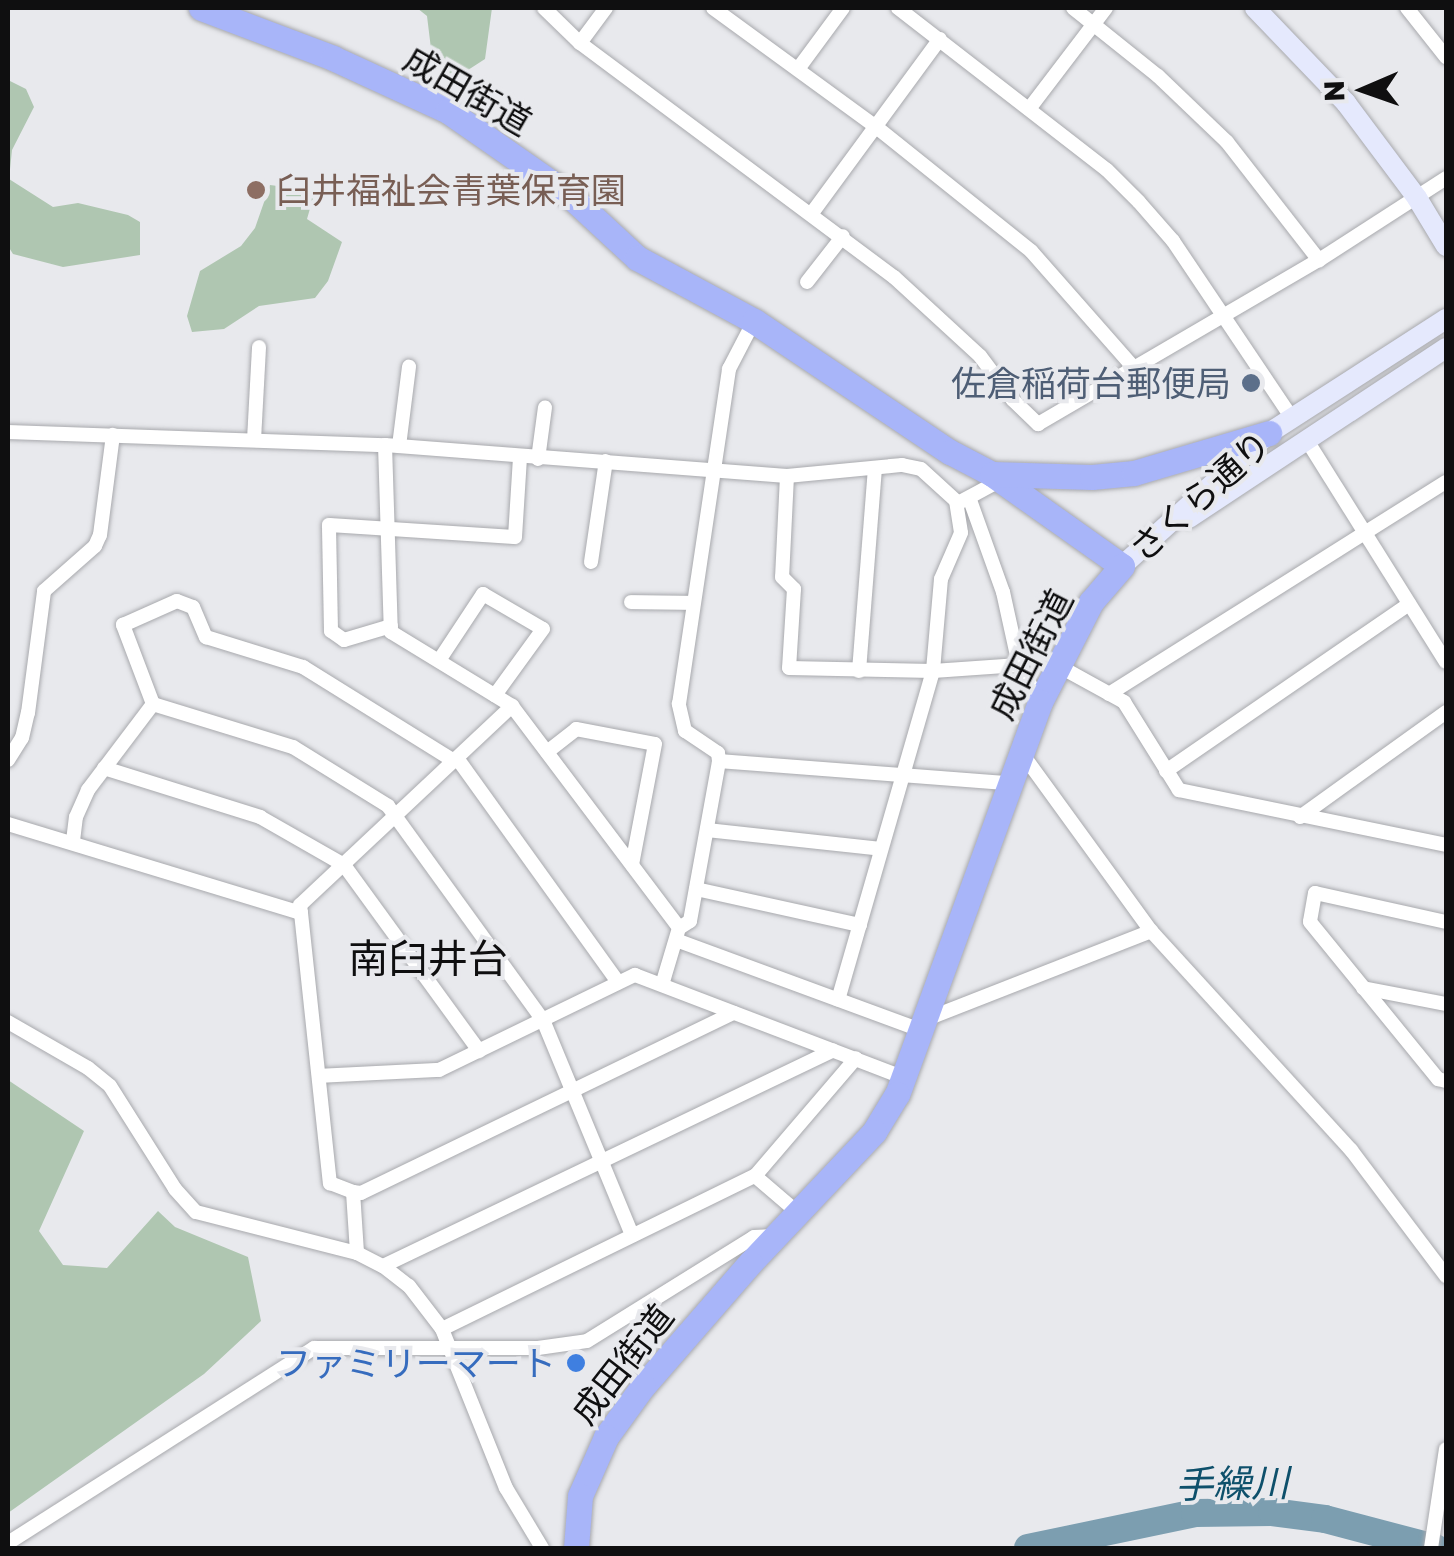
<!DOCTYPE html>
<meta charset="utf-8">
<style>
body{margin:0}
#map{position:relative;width:1454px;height:1556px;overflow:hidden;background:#e8e9ed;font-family:"Golos Text","Noto Sans JP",sans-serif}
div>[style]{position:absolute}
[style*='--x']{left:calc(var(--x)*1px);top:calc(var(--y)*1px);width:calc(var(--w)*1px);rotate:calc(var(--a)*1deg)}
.green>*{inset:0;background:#afc6b1}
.river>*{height:28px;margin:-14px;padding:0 14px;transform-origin:14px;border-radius:14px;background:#7c9eb0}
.roads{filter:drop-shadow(0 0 2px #a8a9ad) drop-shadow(0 0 2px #a8a9ad)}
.street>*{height:14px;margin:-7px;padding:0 7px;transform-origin:7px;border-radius:7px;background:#fff}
.secondary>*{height:20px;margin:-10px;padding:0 10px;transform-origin:10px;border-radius:10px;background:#e5e9fd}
.highway>*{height:25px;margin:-12.5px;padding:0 12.5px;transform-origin:12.5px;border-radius:12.5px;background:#a8b5f9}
.dots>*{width:28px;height:28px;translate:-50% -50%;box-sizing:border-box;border:5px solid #e8e9ed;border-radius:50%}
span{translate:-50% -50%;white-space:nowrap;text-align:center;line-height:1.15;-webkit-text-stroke:8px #e8e9ed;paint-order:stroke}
.street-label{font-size:35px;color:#0f0f10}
.education-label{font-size:35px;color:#785e54}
.left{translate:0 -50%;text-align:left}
.service-label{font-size:35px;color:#4e5e75}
.right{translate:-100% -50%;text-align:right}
.shop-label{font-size:35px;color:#366cbe}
.water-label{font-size:38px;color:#0e506b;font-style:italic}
.quarter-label{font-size:40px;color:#0f0f10}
.frame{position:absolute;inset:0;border:10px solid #0f0f10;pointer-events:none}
.north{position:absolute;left:1314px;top:40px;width:100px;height:100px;-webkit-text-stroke:8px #e8e9ed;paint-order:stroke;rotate:268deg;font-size:28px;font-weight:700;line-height:40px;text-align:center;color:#0f0f10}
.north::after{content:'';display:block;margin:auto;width:35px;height:45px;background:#0f0f10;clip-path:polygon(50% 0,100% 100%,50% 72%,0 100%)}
</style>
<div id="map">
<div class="green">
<div style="clip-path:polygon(417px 8px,492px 8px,485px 59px,454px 79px,432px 57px,427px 16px)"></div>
<div style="clip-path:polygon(8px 80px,26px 89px,34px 107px,12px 150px,9px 179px,53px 207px,78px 203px,128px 215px,140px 222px,140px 255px,63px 267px,13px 254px,8px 246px)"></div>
<div style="clip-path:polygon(270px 185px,315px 191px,307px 219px,342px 242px,328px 281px,315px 298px,259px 306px,224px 329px,192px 332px,187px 316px,200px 271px,241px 246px,255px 228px)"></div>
<div style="clip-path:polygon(8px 1080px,84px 1131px,39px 1231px,63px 1265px,107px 1268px,158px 1211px,175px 1227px,248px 1257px,261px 1321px,204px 1374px,8px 1513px)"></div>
</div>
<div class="river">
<div style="--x:1028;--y:1548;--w:171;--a:-11.8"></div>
<div style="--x:1195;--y:1513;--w:77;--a:-0.7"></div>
<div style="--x:1272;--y:1512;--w:53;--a:7.5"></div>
<div style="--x:1325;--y:1519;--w:114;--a:14.8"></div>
</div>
<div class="roads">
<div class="street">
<div style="--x:544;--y:8;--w:50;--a:44.2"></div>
<div style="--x:580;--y:43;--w:392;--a:36.7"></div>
<div style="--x:894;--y:277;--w:117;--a:42.6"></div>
<div style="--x:980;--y:356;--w:55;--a:53.1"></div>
<div style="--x:1013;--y:400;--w:35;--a:44"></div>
<div style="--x:1038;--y:424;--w:325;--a:-30.3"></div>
<div style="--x:1319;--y:260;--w:151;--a:-32.8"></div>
<div style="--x:713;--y:8;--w:200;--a:36.1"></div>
<div style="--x:875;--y:126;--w:200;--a:38.7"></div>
<div style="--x:1031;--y:251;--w:156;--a:48.6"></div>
<div style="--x:898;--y:8;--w:264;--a:37.8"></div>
<div style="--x:1107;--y:170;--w:45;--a:45"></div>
<div style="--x:1139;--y:202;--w:52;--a:48.9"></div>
<div style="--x:1173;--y:241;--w:213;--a:56.1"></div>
<div style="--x:1073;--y:8;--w:109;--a:38.7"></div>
<div style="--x:1158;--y:76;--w:95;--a:43.7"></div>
<div style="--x:1227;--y:142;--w:150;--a:52.1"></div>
<div style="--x:1407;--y:8;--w:63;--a:51.5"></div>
<div style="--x:580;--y:43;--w:44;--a:-53.4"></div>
<div style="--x:798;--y:69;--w:76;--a:-53.6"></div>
<div style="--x:1029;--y:109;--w:127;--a:-52.7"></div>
<div style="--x:812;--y:213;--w:216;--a:-53.7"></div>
<div style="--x:807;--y:282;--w:58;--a:-52"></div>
<div style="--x:8;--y:432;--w:377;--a:2"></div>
<div style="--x:385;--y:445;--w:403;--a:4.4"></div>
<div style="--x:787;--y:476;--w:116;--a:-5.5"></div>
<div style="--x:902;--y:465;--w:19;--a:12"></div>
<div style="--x:921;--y:469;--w:47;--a:42.4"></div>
<div style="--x:956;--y:501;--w:32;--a:81"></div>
<div style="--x:961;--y:533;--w:50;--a:113.5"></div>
<div style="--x:941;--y:579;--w:92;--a:95"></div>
<div style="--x:933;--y:671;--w:342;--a:106.1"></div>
<div style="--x:1306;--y:439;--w:263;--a:57.9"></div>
<div style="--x:254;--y:440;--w:93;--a:-86.9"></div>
<div style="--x:385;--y:445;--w:187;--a:88.2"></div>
<div style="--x:391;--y:632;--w:142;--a:31.4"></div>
<div style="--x:512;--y:706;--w:278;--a:53"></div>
<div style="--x:679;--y:928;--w:59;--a:106.6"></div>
<div style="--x:399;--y:446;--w:80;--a:-82.8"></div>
<div style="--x:538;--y:459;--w:52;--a:-82.3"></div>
<div style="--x:787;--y:476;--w:101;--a:92.8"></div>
<div style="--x:782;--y:577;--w:17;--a:45"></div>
<div style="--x:794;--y:589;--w:79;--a:93.6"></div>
<div style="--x:789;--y:668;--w:144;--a:1.2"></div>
<div style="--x:933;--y:671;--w:86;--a:-4"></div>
<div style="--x:970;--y:500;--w:98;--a:70.3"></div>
<div style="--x:1003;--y:592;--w:75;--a:77.6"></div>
<div style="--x:1019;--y:665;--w:43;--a:60.4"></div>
<div style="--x:962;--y:501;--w:44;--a:-28.3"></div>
<div style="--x:591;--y:562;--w:102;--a:-81.6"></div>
<div style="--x:631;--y:602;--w:62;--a:0.9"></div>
<div style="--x:391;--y:626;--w:49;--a:163.4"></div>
<div style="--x:344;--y:640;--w:16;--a:-145"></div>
<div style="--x:331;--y:631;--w:106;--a:-91.1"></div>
<div style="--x:329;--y:525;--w:186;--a:3.7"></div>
<div style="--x:515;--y:537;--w:79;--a:-86.4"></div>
<div style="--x:440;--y:659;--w:78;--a:-56.5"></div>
<div style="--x:483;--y:594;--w:69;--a:30.3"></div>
<div style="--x:543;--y:629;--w:82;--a:126"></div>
<div style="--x:1057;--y:665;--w:77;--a:28.9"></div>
<div style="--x:1124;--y:702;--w:104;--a:58"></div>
<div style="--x:1179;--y:790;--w:273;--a:11.6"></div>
<div style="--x:859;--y:671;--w:203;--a:-85.5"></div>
<div style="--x:1109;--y:694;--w:398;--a:-32.2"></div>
<div style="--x:153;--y:704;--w:146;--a:17.1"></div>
<div style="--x:293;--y:747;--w:112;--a:31.8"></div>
<div style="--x:388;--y:806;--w:264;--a:54.1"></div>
<div style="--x:543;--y:1020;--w:233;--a:67.5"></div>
<div style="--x:153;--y:704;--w:85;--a:-110.8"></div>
<div style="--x:123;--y:625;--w:59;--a:-24"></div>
<div style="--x:177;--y:601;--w:17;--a:21"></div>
<div style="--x:193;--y:607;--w:33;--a:67"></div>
<div style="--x:206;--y:637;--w:102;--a:17.2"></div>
<div style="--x:303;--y:667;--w:178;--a:31.9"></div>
<div style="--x:547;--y:752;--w:37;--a:-38"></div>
<div style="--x:576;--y:729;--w:80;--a:10.8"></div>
<div style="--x:655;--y:744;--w:123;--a:100.8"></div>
<div style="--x:1021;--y:752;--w:221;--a:54"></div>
<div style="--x:1151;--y:931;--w:297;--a:47.6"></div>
<div style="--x:1351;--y:1150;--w:158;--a:53"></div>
<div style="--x:457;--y:758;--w:276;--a:54.3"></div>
<div style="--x:8;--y:760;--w:26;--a:-58"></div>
<div style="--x:22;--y:738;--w:26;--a:-77"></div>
<div style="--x:28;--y:713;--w:123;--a:-82.5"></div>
<div style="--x:44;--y:591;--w:68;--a:-41.4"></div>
<div style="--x:95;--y:546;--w:12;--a:-66"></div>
<div style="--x:100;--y:535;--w:101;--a:-82.6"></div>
<div style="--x:719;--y:761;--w:8;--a:-97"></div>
<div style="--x:718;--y:753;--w:40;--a:-146"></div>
<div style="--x:685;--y:731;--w:28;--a:-103"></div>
<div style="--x:679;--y:704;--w:339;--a:-81.5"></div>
<div style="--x:729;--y:369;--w:54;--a:-62.5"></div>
<div style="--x:104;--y:768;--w:164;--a:17.4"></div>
<div style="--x:260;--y:817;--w:97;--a:29.7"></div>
<div style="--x:344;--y:865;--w:230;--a:54"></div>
<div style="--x:1166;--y:771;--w:295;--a:-34.5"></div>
<div style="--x:1300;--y:817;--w:180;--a:-35.7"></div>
<div style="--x:8;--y:824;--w:306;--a:16.9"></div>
<div style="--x:301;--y:913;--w:272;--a:83.9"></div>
<div style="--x:330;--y:1183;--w:25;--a:21"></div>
<div style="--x:353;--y:1192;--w:61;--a:86.2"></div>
<div style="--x:707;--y:830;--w:175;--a:6.2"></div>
<div style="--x:73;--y:841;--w:24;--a:-83"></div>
<div style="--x:76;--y:817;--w:30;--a:-66"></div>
<div style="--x:88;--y:790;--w:108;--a:-52.9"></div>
<div style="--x:696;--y:889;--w:168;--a:12.4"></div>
<div style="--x:301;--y:913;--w:8;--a:-97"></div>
<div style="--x:300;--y:905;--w:291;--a:-43.2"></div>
<div style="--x:1446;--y:922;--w:134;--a:-167.5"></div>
<div style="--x:1315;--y:893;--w:29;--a:100"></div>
<div style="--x:1310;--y:922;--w:203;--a:50.8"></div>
<div style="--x:1438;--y:1079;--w:8;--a:14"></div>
<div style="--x:679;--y:928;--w:13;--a:-32"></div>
<div style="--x:690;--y:921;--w:163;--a:-79.7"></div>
<div style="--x:719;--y:761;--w:290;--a:4.4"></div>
<div style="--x:676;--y:940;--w:263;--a:20.2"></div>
<div style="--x:1363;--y:988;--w:85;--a:10.9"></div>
<div style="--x:927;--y:1019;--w:241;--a:-21.4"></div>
<div style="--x:8;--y:1022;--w:92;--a:29.9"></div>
<div style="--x:88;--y:1068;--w:28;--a:39"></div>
<div style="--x:110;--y:1086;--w:122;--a:57.7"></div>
<div style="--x:175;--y:1189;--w:31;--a:48"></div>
<div style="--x:196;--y:1212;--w:166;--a:14.3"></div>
<div style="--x:357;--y:1253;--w:29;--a:27"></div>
<div style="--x:383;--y:1266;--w:33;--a:38"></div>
<div style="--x:409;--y:1286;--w:54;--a:52.5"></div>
<div style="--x:442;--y:1329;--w:171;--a:68.1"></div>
<div style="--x:506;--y:1488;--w:70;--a:59"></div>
<div style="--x:319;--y:1076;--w:120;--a:-2.9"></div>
<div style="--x:439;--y:1070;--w:218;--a:-25.9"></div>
<div style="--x:635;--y:975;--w:289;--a:20.9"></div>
<div style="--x:755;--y:1176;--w:55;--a:40.6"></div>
<div style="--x:353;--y:1192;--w:8;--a:7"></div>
<div style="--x:361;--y:1193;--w:414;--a:-25.8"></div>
<div style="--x:383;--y:1266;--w:499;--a:-25.6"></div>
<div style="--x:442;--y:1329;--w:348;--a:-26.1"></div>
<div style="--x:755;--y:1176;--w:155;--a:-49.4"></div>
<div style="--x:8;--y:1543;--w:363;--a:-32.5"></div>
<div style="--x:314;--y:1348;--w:224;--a:0"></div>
<div style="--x:538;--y:1348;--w:49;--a:-8.1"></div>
<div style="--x:587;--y:1341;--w:197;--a:-31.9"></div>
<div style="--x:754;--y:1237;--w:20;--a:-3"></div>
<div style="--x:1431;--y:1548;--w:100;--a:-81.4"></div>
</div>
<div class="secondary">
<div style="--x:1255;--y:8;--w:132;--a:46.2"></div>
<div style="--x:1346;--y:103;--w:119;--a:53.2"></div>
<div style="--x:1417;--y:198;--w:56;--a:58.9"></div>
<div style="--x:1189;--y:518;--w:308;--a:-33.5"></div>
<div style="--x:1122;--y:566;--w:198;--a:-42.1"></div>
<div style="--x:1269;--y:433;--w:211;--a:-32.8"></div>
</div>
<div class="highway">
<div style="--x:201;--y:8;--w:141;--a:20.7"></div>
<div style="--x:333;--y:58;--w:127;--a:24.7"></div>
<div style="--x:448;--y:111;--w:147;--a:34.8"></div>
<div style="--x:569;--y:195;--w:93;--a:42.8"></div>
<div style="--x:637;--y:258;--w:133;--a:28.3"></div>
<div style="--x:754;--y:321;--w:236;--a:33.8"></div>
<div style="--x:950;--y:452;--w:47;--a:27.6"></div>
<div style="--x:992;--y:474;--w:159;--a:35.3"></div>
<div style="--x:1122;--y:566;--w:48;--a:130.7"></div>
<div style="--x:1091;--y:602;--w:112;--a:117"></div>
<div style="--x:1040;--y:702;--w:417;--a:110"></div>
<div style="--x:897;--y:1094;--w:44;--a:121.2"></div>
<div style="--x:874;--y:1132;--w:180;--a:133.4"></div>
<div style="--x:750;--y:1263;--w:163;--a:131"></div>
<div style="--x:643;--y:1386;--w:63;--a:126"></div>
<div style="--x:606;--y:1437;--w:64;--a:113.8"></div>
<div style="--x:580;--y:1496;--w:52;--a:94.4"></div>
<div style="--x:992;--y:474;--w:100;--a:1.7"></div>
<div style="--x:1092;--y:477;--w:42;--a:-5.4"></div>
<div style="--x:1134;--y:473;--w:141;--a:-16.5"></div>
</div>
</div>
<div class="dots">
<div style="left:256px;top:190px;background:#8d6e63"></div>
<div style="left:1251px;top:383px;background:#5c6f8a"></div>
<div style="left:576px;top:1363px;background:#3f7fe0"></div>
</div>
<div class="street-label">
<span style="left:468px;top:90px;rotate:30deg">成田街道</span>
<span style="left:1200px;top:496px;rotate:-42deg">さくら通り</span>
<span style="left:1030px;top:654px;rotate:-63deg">成田街道</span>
<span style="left:622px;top:1364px;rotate:-52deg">成田街道</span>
</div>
<div class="education-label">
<span class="left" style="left:276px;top:190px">臼井福祉会青葉保育園</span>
</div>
<div class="service-label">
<span class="right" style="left:1231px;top:383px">佐倉稲荷台郵便局</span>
</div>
<div class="shop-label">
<span class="right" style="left:556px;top:1363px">ファミリーマート</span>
</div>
<div class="water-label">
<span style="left:1232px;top:1483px;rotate:-1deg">手繰川</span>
</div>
<div class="quarter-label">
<span style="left:428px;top:958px">南臼井台</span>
</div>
<div class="frame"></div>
<div class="north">N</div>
</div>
